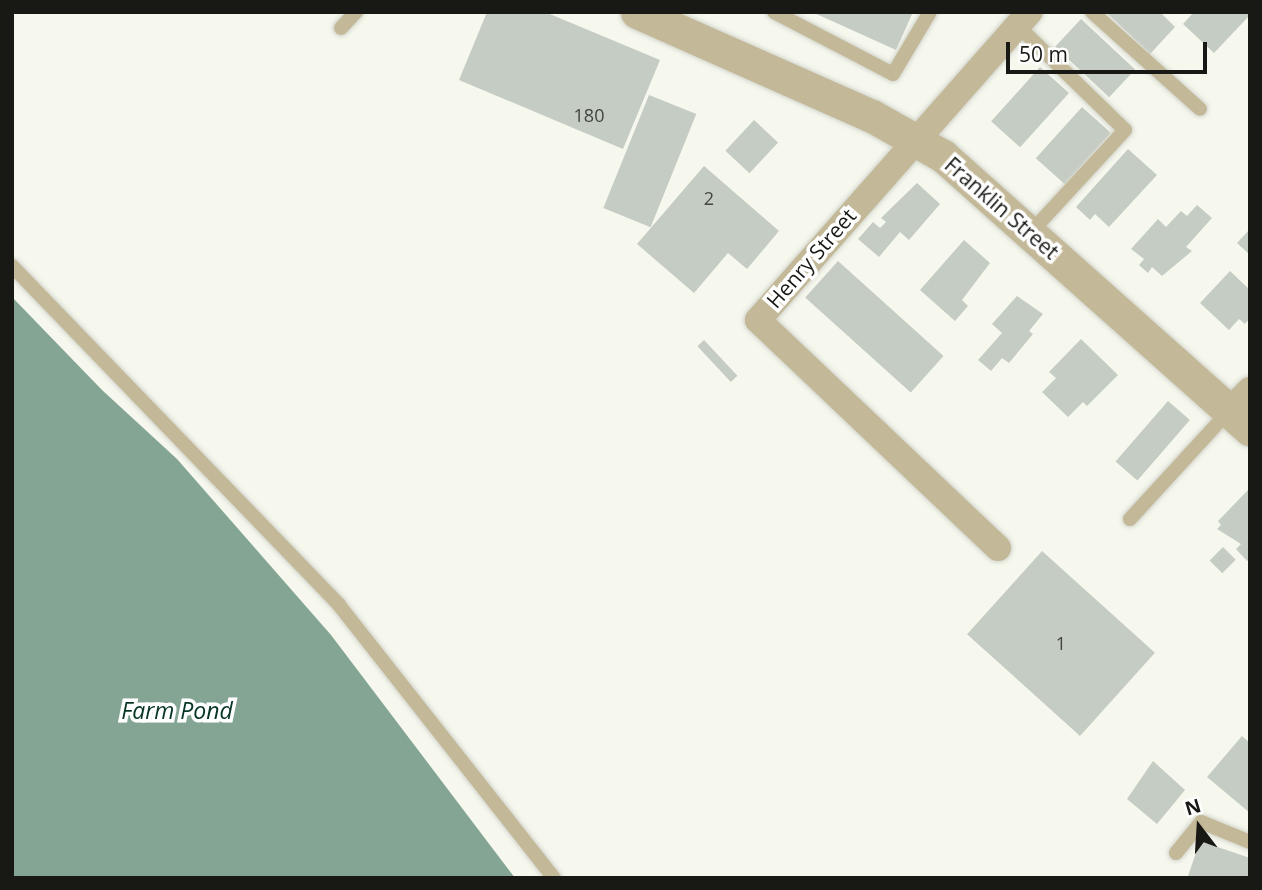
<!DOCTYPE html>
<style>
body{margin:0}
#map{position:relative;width:1262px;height:890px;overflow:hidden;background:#f6f8ee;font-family:"Open Sans",sans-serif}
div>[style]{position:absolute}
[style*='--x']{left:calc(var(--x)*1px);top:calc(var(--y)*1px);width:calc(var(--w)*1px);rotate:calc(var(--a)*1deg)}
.water>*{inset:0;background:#84a594}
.building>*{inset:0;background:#c5ccc3;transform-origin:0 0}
.roads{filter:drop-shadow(0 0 2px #d2d4cb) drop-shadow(0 0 2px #d2d4cb)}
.service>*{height:14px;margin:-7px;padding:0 7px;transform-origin:7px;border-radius:7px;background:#c3b897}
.minor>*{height:26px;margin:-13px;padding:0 13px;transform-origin:13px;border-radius:13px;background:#c3b897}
.tertiary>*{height:33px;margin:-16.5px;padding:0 16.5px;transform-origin:16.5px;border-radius:16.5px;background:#c3b897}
span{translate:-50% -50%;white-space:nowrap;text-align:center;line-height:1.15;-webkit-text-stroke:7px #fff;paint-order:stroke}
.number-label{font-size:18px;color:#434640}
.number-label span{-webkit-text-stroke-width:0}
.street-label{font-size:21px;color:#181915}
.water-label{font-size:23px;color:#063523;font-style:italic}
.frame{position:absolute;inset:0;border:14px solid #181915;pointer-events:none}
.north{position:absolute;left:1164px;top:792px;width:70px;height:70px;-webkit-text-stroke:5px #fff;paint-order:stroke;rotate:343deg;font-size:19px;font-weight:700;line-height:28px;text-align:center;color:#181915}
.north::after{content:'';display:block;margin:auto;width:24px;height:32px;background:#181915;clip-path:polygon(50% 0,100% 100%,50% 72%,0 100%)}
.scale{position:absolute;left:1006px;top:42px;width:201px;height:32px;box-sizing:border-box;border:4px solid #181915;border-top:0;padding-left:9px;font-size:21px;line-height:24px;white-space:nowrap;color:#181915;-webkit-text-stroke:5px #fff;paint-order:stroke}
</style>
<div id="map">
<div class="water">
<div style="clip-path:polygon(12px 297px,102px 390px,177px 459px,331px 635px,515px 878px,12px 878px)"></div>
</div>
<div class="building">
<div style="clip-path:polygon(487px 12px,545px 12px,660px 60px,623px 149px,459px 80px)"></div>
<div style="clip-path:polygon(812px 12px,913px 12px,896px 50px)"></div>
<div style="clip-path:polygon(1106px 12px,1160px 12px,1175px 27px,1150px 54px)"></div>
<div style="clip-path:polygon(1194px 12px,1250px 12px,1250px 15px,1214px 53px,1183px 24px)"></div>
<div style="left:1081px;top:19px;width:74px;height:38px;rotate:43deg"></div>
<div style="left:1040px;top:67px;width:39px;height:73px;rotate:42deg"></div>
<div style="left:649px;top:95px;width:51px;height:122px;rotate:22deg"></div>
<div style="left:1082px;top:107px;width:39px;height:69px;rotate:42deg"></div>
<div style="left:754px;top:120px;width:33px;height:42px;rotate:43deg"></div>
<div style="clip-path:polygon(1128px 149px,1157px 175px,1109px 227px,1095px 214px,1090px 220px,1076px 207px)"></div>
<div style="clip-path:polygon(704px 166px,779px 231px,747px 269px,728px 253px,694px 293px,637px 244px)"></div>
<div style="clip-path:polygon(917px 183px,940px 204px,909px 240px,900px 232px,879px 257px,858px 239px,873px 222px,880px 228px,886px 222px,881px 218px)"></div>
<div style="clip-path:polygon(1197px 205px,1212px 218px,1186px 247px,1192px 251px,1162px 276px,1152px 267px,1148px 273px,1139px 265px,1144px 259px,1131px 249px,1158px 219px,1166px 227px,1181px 211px,1187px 216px)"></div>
<div style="clip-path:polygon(1250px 229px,1250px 255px,1237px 243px)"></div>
<div style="clip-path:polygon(964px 240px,990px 263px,962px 300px,968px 306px,955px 321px,920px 290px)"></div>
<div style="left:838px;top:261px;width:142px;height:49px;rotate:42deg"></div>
<div style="clip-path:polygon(1230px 271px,1250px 290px,1250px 318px,1245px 324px,1239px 319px,1229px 330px,1200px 303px)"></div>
<div style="clip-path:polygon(1017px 296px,1043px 314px,1029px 331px,1033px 334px,1009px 363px,1002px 358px,991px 371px,978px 360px,1002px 333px,992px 324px)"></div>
<div style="clip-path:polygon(1081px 339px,1118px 375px,1087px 406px,1083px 402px,1068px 417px,1042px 392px,1056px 378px,1049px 372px)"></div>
<div style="left:704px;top:340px;width:49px;height:9px;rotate:47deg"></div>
<div style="left:1168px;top:401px;width:29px;height:80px;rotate:41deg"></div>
<div style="clip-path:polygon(1248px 490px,1250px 558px,1247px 561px,1236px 549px,1241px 544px,1217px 529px,1221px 525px,1218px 521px)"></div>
<div style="left:1223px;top:547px;width:18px;height:19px;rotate:45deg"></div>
<div style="left:1042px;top:551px;width:152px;height:112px;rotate:42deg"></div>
<div style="clip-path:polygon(1242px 736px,1250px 743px,1250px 813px,1207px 777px)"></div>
<div style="clip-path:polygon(1153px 761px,1185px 790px,1157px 824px,1127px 799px)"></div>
<div style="clip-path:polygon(1200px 841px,1250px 858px,1250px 878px,1188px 876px)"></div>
</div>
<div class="roads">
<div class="service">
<div style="--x:774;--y:12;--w:134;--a:27.5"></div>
<div style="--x:893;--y:74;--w:72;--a:-59.2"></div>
<div style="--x:1092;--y:12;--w:145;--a:41.9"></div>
<div style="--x:1018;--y:26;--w:149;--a:44.2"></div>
<div style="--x:1125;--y:130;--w:139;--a:132.7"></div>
<div style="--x:341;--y:28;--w:22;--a:-47"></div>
<div style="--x:12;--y:266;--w:471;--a:46"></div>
<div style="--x:339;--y:605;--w:347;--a:51.8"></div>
<div style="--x:1130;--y:519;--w:147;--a:-47.5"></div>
<div style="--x:1176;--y:853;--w:40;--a:-51"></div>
<div style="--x:1201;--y:822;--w:53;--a:22.2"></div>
</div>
<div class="minor">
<div style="--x:1229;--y:411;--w:30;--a:-45"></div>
<div style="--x:998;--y:548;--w:331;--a:-136.5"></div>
<div style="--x:758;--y:320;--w:411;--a:-48.6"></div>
</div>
<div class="tertiary">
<div style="--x:637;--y:12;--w:257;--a:23.9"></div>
<div style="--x:872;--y:116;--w:81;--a:29.4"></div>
<div style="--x:943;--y:156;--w:411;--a:41.7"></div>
</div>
</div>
<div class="number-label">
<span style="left:589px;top:115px">180</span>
<span style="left:709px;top:198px">2</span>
<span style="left:1061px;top:643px">1</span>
</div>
<div class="street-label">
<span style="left:1002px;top:208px;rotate:41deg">Franklin Street</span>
<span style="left:811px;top:258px;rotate:-49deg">Henry Street</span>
</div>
<div class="water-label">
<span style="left:177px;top:710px">Farm Pond</span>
</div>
<div class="frame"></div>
<div class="north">N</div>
<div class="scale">50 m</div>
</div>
